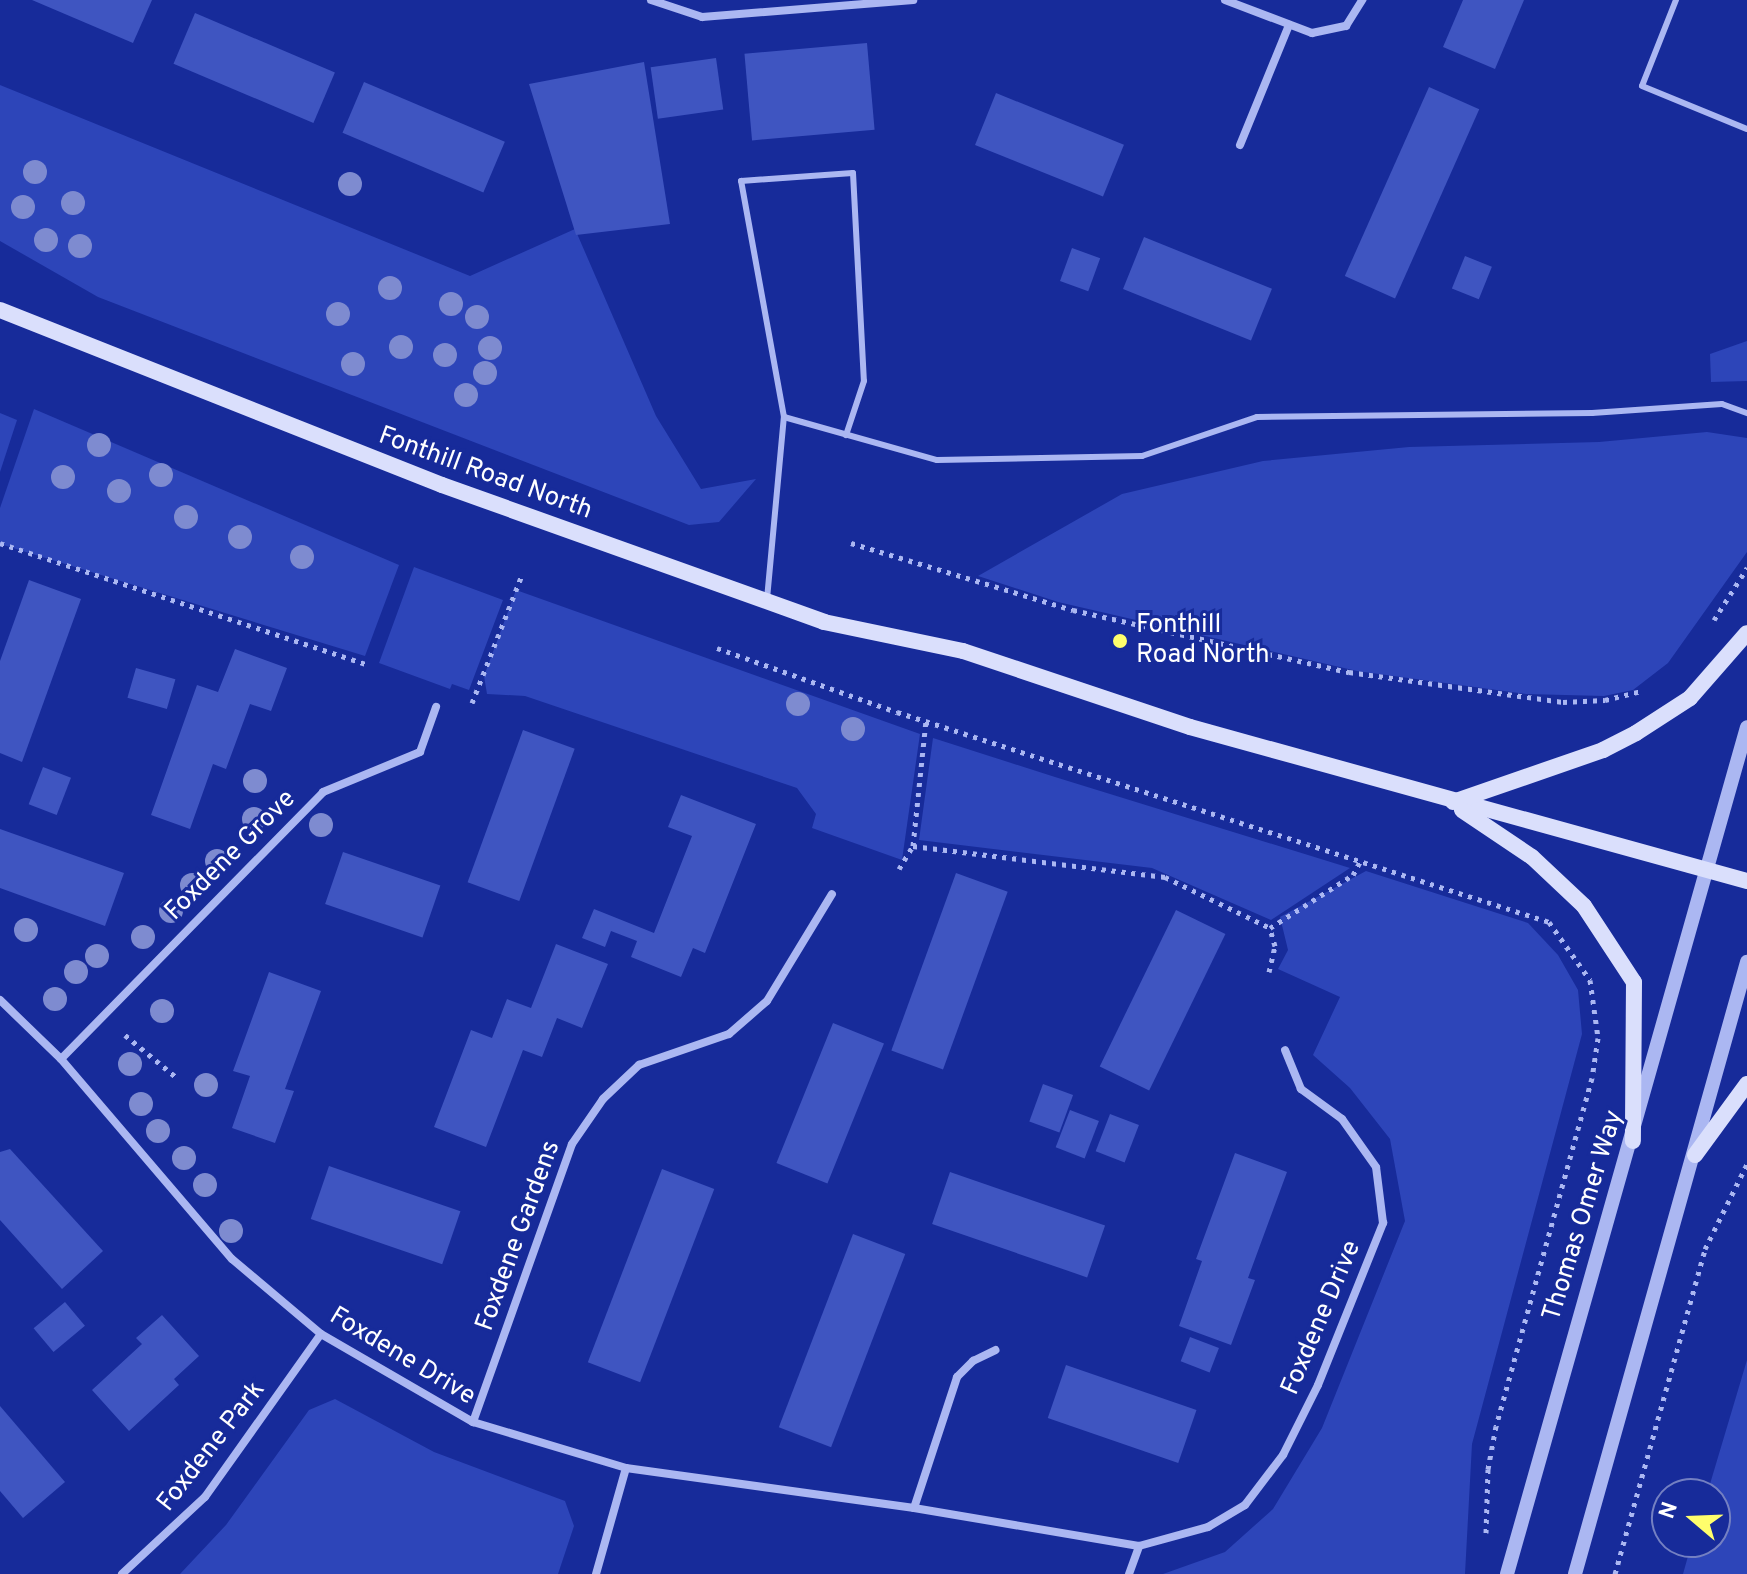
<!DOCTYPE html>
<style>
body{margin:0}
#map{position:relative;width:1747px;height:1574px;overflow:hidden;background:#172b9a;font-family:Overpass,sans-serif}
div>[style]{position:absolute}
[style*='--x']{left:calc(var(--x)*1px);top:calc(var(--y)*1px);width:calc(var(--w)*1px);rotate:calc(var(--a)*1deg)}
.green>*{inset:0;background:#2d45b9}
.building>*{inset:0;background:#3f55c1;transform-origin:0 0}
.path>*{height:5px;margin-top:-2.5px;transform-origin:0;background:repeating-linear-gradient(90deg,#abb7f2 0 4px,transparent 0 10px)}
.service>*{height:6px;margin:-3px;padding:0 3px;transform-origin:3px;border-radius:3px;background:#abb7f2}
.minor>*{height:8px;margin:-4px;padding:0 4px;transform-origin:4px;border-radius:4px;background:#abb7f2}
.tertiary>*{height:14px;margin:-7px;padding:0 7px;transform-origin:7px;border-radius:7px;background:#abb7f2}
.secondary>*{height:16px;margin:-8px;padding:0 8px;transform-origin:8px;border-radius:8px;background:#dadffc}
.trees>*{width:24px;height:24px;margin:-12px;border-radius:50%;background:#7e8bd0}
.dots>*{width:22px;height:22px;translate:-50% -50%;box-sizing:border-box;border:4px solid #172b9a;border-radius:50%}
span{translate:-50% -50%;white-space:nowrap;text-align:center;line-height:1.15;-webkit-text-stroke:6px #172b9a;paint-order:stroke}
.street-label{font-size:26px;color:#fff}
.poi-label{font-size:26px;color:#fff}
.left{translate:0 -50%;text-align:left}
.north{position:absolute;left:1651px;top:1478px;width:80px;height:80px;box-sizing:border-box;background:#172b9a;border:2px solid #7480c2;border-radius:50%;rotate:289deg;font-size:22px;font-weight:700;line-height:32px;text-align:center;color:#fff}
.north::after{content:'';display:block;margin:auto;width:28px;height:36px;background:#fffe6c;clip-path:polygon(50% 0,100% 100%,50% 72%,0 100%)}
</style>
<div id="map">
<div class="green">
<div style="clip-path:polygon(0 85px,470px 276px,575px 229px,656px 416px,701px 489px,756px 479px,719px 522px,689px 525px,98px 297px,0 241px)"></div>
<div style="clip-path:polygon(1747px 341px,1747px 381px,1711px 382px,1710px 354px)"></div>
<div style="clip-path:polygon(34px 409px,399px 565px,365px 656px,0 544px,0 508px)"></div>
<div style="clip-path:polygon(0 413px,17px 420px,0 472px)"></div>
<div style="clip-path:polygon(1707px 432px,1747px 438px,1747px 552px,1668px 663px,1633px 690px,1604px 696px,1526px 694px,1357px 671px,1058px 602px,978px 576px,1122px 494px,1263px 461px,1409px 447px,1599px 442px)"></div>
<div style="clip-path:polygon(414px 567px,503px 600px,469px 690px,452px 684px,450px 689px,379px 663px)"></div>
<div style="clip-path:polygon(516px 590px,920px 734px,902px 860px,812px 828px,816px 814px,797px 788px,525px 696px,487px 694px,484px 676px)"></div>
<div style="clip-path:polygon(933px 738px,1055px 777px,1350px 868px,1271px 920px,1152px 868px,919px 840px)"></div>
<div style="clip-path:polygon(1366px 871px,1528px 923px,1558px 955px,1578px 990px,1582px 1034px,1472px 1444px,1465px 1574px,1163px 1574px,1225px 1552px,1273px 1509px,1322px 1428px,1405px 1221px,1390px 1139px,1350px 1088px,1313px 1055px,1340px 997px,1278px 969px,1288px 950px,1280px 917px)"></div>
<div style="clip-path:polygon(1747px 1360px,1747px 1574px,1683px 1574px,1692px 1542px,1715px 1542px,1715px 1494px,1707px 1494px)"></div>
<div style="clip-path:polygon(335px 1399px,434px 1452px,565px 1501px,574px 1526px,558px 1574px,180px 1574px,226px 1525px,309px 1410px)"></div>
</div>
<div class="building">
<div style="clip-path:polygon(32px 0,152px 0,133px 43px)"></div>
<div style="clip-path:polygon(1463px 0,1524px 0,1495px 69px,1443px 47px)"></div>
<div style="left:195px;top:13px;width:152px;height:55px;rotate:23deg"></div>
<div style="left:867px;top:43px;width:87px;height:123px;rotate:85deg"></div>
<div style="left:716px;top:58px;width:52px;height:66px;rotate:82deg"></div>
<div style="clip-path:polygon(644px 62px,670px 224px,576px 235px,529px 84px)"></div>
<div style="left:364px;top:82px;width:153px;height:55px;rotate:23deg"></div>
<div style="left:1429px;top:87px;width:55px;height:207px;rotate:24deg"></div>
<div style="left:996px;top:93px;width:138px;height:56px;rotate:22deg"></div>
<div style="left:1144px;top:237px;width:138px;height:56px;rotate:22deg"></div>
<div style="left:1072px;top:248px;width:30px;height:35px;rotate:20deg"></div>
<div style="left:1465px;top:256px;width:29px;height:35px;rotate:22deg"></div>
<div style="clip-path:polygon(29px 580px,81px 599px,22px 762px,0 753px,0 661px)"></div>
<div style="clip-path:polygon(235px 649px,287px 668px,271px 711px,250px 704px,226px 769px,213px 764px,190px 829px,151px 815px,197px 685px,218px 692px)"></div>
<div style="left:136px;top:668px;width:41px;height:31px;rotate:16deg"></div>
<div style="left:523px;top:730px;width:55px;height:162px;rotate:20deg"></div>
<div style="left:43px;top:767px;width:30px;height:40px;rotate:21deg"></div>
<div style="clip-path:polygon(681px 795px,756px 824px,705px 953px,693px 948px,681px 977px,631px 957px,637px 941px,611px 931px,605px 947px,582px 938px,594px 909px,654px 933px,692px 836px,668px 827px)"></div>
<div style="clip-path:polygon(0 829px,124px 873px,105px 926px,0 888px)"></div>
<div style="left:343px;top:852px;width:103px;height:55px;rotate:19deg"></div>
<div style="left:956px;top:873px;width:55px;height:189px;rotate:20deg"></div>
<div style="left:1176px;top:910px;width:55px;height:174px;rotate:26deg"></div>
<div style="clip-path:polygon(556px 944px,608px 964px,582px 1028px,557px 1018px,542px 1057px,523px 1050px,486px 1147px,434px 1127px,471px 1030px,492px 1038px,507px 999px,531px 1008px)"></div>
<div style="clip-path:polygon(269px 972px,321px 991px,285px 1089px,294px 1091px,275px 1143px,232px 1128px,250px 1076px,233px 1071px)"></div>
<div style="left:833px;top:1023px;width:55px;height:151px;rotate:22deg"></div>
<div style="left:1043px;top:1084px;width:32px;height:40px;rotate:20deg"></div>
<div style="left:1070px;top:1110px;width:31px;height:40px;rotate:21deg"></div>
<div style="left:1110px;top:1114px;width:31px;height:40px;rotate:21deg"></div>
<div style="clip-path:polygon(10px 1149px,103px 1251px,62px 1289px,0 1220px,0 1152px)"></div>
<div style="clip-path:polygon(1235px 1153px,1287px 1172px,1248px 1278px,1255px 1280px,1231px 1345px,1179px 1326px,1202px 1261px,1196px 1259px)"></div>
<div style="left:329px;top:1166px;width:139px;height:56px;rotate:19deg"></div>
<div style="left:662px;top:1169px;width:56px;height:207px;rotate:21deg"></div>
<div style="left:950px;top:1172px;width:164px;height:55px;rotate:19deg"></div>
<div style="left:853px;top:1234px;width:56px;height:207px;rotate:21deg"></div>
<div style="left:65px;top:1302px;width:31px;height:41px;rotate:50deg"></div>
<div style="clip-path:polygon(162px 1315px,199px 1356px,174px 1379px,179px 1385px,129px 1431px,92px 1390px,142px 1344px,136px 1338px)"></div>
<div style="left:1190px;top:1337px;width:31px;height:26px;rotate:21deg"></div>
<div style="left:1066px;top:1365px;width:138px;height:56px;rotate:19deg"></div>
<div style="clip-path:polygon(0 1406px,65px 1482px,23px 1518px,0 1491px)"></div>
</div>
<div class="path">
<div style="--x:0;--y:543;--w:388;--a:18.3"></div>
<div style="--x:851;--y:543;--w:232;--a:16.8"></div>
<div style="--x:1073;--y:610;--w:283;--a:12.7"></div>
<div style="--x:1349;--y:672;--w:216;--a:8"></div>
<div style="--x:1563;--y:702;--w:42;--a:-2.7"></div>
<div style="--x:1605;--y:700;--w:38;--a:-14"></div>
<div style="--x:1714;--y:620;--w:62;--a:-57.6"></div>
<div style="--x:717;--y:648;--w:191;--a:19.6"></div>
<div style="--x:897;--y:712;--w:685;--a:17.85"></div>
<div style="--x:1549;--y:922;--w:71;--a:54.7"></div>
<div style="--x:1590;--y:980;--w:59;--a:82.1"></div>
<div style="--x:1598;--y:1038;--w:40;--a:98.5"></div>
<div style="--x:1592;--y:1078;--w:361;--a:105.4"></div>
<div style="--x:1496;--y:1426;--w:44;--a:100.5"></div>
<div style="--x:1488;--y:1469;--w:64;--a:91.8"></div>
<div style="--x:472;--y:703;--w:135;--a:-68.7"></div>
<div style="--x:913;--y:846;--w:254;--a:7"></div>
<div style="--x:1165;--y:877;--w:117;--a:25.9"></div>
<div style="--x:899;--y:869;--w:27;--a:-59"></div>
<div style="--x:913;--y:846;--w:126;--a:-84.1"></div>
<div style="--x:1269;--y:972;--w:27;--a:-77"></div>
<div style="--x:1275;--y:946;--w:19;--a:-106"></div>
<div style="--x:1270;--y:928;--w:98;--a:-32.6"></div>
<div style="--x:1353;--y:875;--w:15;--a:-62"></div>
<div style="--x:125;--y:1035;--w:66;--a:39.5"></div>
<div style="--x:1615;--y:1574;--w:337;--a:-74.5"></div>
<div style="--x:1705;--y:1249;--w:95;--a:-63.7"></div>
</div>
<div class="service">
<div style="--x:1676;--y:0;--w:92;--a:111.6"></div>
<div style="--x:1642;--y:86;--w:113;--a:22.3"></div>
<div style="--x:784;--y:417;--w:159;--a:15.7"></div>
<div style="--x:937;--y:460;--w:205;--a:-1.1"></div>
<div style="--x:1142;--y:456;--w:121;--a:-18.7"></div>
<div style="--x:1257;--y:417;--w:335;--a:-0.7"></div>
<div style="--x:1592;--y:413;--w:130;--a:-4"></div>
<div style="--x:1722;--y:404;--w:27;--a:20"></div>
<div style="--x:767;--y:599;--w:183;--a:-84.7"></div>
<div style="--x:784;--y:417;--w:240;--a:-100.3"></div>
<div style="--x:741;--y:181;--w:112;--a:-4.1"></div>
<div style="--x:853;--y:173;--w:208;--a:87"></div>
<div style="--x:864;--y:381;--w:57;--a:108.4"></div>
</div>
<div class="minor">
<div style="--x:651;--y:0;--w:54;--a:18.4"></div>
<div style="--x:702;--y:17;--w:212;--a:-4.6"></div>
<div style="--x:1225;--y:0;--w:93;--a:20.8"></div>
<div style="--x:1312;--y:33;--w:35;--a:-12"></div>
<div style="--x:1346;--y:26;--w:31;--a:-58"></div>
<div style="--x:1240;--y:145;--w:130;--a:-67.8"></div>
<div style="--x:0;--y:1000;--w:85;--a:44"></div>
<div style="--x:61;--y:1059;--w:263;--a:49.5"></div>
<div style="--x:232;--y:1259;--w:116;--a:40.1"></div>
<div style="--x:321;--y:1334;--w:176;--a:30.1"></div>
<div style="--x:473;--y:1422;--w:160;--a:16.7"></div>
<div style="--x:626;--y:1468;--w:291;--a:7.9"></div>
<div style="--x:914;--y:1508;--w:228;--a:9.6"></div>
<div style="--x:1139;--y:1546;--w:72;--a:-15.4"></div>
<div style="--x:1208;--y:1527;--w:43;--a:-30.7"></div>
<div style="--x:1245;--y:1505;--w:63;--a:-52.8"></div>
<div style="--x:1283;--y:1455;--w:78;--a:-63.4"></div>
<div style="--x:1318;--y:1385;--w:175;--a:-68.1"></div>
<div style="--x:1383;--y:1223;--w:56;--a:-97.1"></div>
<div style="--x:1376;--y:1167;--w:59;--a:-125.3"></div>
<div style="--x:1342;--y:1119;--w:51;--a:-143.8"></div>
<div style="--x:1301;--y:1089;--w:42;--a:-112.3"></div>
<div style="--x:61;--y:1059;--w:374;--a:-45.5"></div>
<div style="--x:323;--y:792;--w:105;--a:-22.4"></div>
<div style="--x:420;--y:752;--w:48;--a:-70.4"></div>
<div style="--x:473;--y:1422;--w:295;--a:-70.4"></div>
<div style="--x:572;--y:1144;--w:55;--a:-55.4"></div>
<div style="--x:603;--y:1099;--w:50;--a:-43.4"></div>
<div style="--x:639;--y:1065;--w:95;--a:-19"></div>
<div style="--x:729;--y:1034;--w:50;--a:-41"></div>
<div style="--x:767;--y:1001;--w:125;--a:-58.7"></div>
<div style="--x:914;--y:1508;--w:138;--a:-71.8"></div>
<div style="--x:957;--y:1377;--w:23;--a:-45"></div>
<div style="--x:973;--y:1361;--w:25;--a:-26"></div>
<div style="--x:122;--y:1574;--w:113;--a:-42.9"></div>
<div style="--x:205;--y:1497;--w:200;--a:-54.6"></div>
<div style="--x:596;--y:1574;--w:110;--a:-74.2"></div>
<div style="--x:1129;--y:1574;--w:30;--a:-70"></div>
</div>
<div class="tertiary">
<div style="--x:1507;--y:1574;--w:880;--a:-74.18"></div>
<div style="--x:1575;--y:1574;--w:636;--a:-74.3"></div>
</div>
<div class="secondary">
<div style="--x:0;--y:310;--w:475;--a:21.6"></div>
<div style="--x:442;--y:485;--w:406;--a:19.7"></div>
<div style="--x:824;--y:622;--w:142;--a:11.8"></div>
<div style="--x:963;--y:651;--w:239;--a:18.5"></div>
<div style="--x:1190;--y:727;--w:578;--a:15.46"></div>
<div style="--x:1453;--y:802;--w:159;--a:-19.1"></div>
<div style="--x:1603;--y:750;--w:37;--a:-27"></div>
<div style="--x:1636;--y:733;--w:64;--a:-32.9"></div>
<div style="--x:1690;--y:698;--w:86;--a:-48.8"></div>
<div style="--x:1462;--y:810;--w:84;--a:33.9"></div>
<div style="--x:1532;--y:857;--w:71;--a:43.3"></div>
<div style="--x:1584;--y:906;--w:91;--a:56.7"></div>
<div style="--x:1634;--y:982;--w:159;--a:90.4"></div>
<div style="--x:1695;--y:1155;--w:88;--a:-53.8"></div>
</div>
<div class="trees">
<div style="left:35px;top:172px"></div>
<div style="left:350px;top:184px"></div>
<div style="left:73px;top:203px"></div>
<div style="left:23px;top:207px"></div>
<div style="left:46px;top:240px"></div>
<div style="left:80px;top:246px"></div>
<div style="left:390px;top:288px"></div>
<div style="left:451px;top:304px"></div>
<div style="left:338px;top:314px"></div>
<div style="left:477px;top:317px"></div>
<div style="left:401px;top:347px"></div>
<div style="left:490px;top:348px"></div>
<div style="left:445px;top:355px"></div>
<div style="left:353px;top:364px"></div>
<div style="left:485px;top:373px"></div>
<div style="left:466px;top:395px"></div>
<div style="left:99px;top:445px"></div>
<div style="left:161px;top:475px"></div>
<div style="left:63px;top:477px"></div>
<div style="left:119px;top:491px"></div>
<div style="left:186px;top:517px"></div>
<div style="left:240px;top:537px"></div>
<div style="left:302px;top:557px"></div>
<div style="left:798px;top:704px"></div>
<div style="left:853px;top:729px"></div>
<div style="left:255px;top:781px"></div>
<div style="left:254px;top:819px"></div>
<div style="left:321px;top:825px"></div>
<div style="left:217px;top:861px"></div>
<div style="left:192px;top:885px"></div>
<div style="left:171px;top:911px"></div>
<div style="left:26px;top:930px"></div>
<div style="left:143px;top:937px"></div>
<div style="left:97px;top:956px"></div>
<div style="left:76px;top:972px"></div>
<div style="left:55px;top:999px"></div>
<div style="left:162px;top:1011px"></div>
<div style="left:130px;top:1064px"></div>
<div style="left:206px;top:1085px"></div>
<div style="left:141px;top:1104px"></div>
<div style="left:158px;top:1131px"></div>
<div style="left:184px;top:1158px"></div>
<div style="left:205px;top:1185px"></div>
<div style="left:231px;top:1231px"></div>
</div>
<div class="dots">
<div style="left:1120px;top:641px;background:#fffe6c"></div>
</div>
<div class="street-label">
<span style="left:485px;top:474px;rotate:20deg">Fonthill Road North</span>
<span style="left:231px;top:856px;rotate:-45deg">Foxdene Grove</span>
<span style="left:1584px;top:1216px;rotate:-73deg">Thomas Omer Way</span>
<span style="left:519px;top:1236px;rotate:-70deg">Foxdene Gardens</span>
<span style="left:1322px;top:1318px;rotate:-67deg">Foxdene Drive</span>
<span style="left:402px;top:1357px;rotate:31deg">Foxdene Drive</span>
<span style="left:212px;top:1447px;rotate:-52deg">Foxdene Park</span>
</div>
<div class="poi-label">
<span class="left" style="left:1136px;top:641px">Fonthill<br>Road North</span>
</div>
<div class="north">N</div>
</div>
